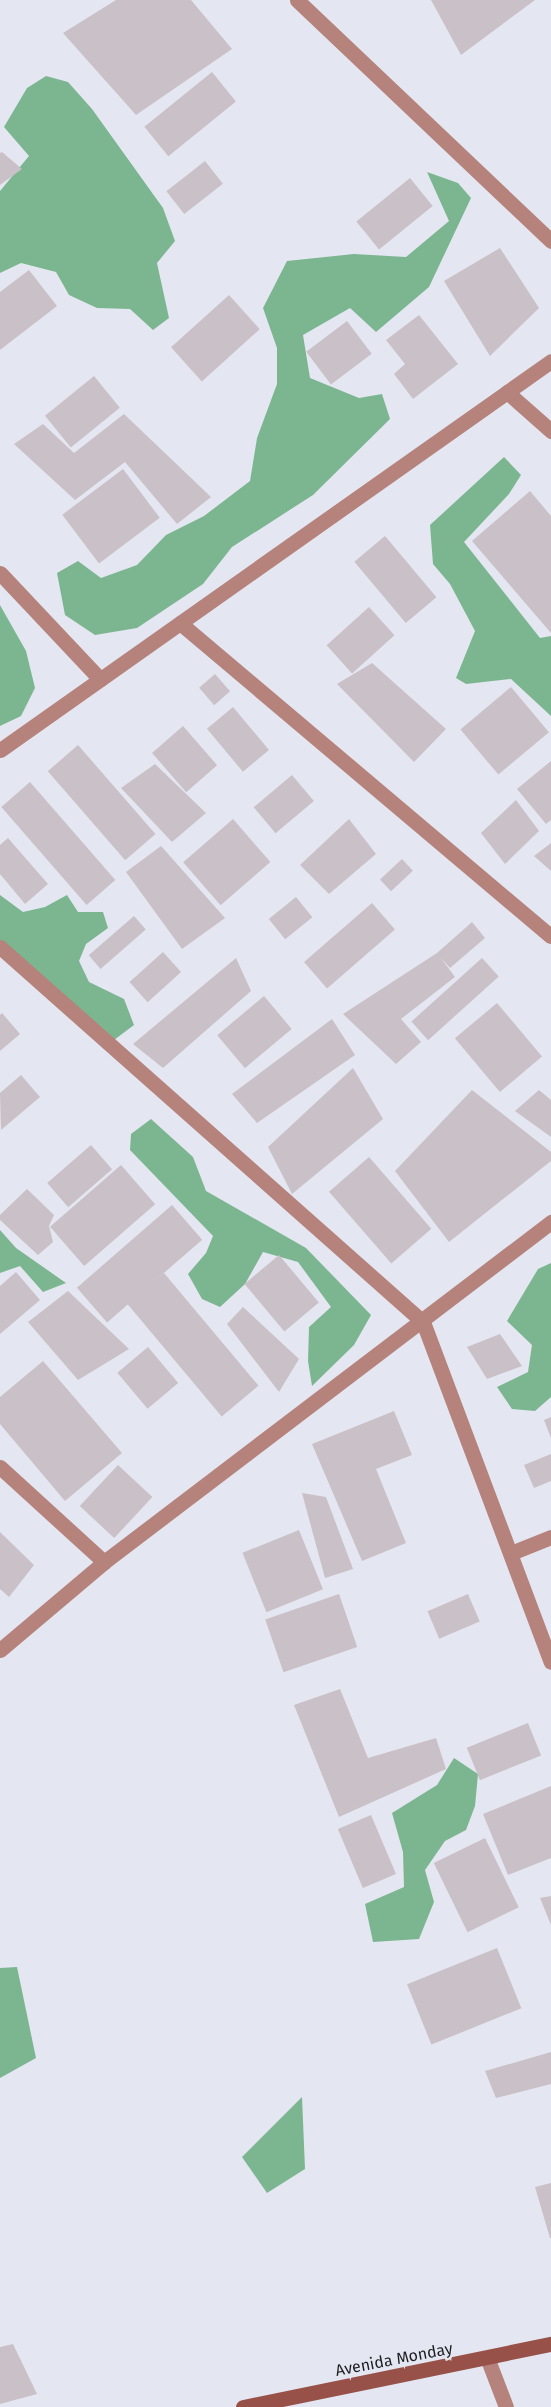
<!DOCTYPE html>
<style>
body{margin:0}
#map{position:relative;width:551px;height:2407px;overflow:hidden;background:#e4e7f1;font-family:"Fira Sans",sans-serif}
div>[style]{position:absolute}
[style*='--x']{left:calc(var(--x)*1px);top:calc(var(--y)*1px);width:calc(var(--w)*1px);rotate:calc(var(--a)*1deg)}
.forest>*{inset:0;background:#7cb691}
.building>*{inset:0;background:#cac0c7;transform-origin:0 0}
.street>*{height:15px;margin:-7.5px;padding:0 7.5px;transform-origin:7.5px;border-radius:7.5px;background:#b5827c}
.secondary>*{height:15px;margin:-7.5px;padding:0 7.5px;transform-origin:7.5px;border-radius:7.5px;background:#975149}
span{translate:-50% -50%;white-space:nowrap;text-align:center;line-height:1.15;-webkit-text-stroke:5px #e4e7f1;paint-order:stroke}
.street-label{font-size:16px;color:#1c1d21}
</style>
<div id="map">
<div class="forest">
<div style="clip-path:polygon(46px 76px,68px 82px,92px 109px,163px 208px,175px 241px,157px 263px,169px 318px,153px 330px,130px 309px,97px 308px,69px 295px,56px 272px,21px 263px,0 273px,0 191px,29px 156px,4px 127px,27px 88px)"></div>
<div style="clip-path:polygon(427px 172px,458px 183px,471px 198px,429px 287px,376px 332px,350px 308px,303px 335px,310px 378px,359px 398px,382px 394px,390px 419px,313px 495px,232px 547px,203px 584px,137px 628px,95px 635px,65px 615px,57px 573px,78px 561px,101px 578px,137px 565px,166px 535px,204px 516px,250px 481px,257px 438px,277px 384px,277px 348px,263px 308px,287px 261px,354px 254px,406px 257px,449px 221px)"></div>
<div style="clip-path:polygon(504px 457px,521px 475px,509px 494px,464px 542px,540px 638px,551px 636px,551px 716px,511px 679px,466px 684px,456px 678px,475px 631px,450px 584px,433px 564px,430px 525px)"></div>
<div style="clip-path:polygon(0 605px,26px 651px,35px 688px,21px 716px,0 726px)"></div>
<div style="clip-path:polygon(0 895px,23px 912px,45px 907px,67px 895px,78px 912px,103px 912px,108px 928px,86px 944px,79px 961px,89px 982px,124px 999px,134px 1025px,114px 1040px,0 945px)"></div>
<div style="clip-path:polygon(151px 1119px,193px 1157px,206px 1191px,306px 1248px,371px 1315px,354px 1345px,312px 1386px,308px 1361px,309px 1327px,331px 1307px,298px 1262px,263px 1252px,245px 1284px,220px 1307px,202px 1299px,188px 1274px,206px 1253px,213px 1236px,130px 1150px,131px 1134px)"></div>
<div style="clip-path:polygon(0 1230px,16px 1248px,66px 1283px,43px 1292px,20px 1266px,0 1273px)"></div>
<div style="clip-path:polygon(551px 1263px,551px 1397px,535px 1411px,512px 1409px,497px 1387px,528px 1372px,532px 1345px,507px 1321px,538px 1269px)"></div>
<div style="clip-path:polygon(454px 1758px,478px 1774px,475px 1806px,466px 1830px,445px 1841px,425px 1870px,434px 1902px,419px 1939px,373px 1942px,365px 1904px,404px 1887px,403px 1852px,392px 1813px,437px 1785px)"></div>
<div style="clip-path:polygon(17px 1967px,36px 2058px,0 2078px,0 1968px)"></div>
<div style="clip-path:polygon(302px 2097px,305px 2169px,267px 2193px,242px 2157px)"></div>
</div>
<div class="building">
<div style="clip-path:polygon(116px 0,191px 0,232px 49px,136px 115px,63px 33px)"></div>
<div style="clip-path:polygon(431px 0,535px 0,461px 55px)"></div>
<div style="left:212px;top:72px;width:38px;height:87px;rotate:51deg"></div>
<div style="clip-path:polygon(2px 152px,22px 169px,0 185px,0 153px)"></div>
<div style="left:205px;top:161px;width:29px;height:49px;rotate:52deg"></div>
<div style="left:410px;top:178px;width:36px;height:69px;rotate:51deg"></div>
<div style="clip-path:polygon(500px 248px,539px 308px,490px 356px,444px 281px)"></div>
<div style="clip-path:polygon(29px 270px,57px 306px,0 350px,0 292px)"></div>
<div style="left:229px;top:295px;width:46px;height:78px;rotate:48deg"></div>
<div style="clip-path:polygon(419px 315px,458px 364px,413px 399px,394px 374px,405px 364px,386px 340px)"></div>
<div style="left:347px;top:321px;width:41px;height:51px;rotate:53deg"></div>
<div style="left:94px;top:376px;width:41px;height:63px;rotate:51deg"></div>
<div style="clip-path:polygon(124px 414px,211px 497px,177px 524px,125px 462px,75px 500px,14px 444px,43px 424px,74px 453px)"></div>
<div style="left:123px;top:469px;width:61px;height:76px;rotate:53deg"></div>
<div style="clip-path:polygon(530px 491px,551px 516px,551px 633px,472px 541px)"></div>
<div style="left:385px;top:536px;width:80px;height:40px;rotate:50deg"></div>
<div style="left:369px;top:607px;width:38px;height:57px;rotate:48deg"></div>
<div style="clip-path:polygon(372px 663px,446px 729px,414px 762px,337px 684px)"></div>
<div style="left:215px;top:674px;width:23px;height:21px;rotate:49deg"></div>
<div style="left:511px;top:687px;width:59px;height:66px;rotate:50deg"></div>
<div style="left:233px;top:707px;width:56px;height:34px;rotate:50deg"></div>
<div style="left:183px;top:726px;width:52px;height:41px;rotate:49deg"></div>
<div style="left:78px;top:745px;width:118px;height:40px;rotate:49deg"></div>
<div style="clip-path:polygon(551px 761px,551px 820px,546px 824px,517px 789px)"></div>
<div style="clip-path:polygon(155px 764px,206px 813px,172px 842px,121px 788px)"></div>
<div style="left:292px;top:775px;width:34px;height:50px;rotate:50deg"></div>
<div style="left:30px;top:782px;width:130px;height:38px;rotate:49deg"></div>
<div style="clip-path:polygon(516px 800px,539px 831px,505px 864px,481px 833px)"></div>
<div style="left:233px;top:819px;width:57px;height:66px;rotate:49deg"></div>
<div style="clip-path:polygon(349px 819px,376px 854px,329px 894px,300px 865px)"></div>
<div style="clip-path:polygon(8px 838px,48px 884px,25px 904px,0 874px,0 845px)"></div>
<div style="clip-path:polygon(551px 843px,551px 871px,534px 856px)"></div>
<div style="clip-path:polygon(161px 846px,225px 918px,182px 949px,126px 872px)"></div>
<div style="left:402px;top:859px;width:16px;height:30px;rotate:47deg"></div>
<div style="left:296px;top:897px;width:26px;height:35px;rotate:51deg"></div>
<div style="left:372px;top:903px;width:35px;height:90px;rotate:49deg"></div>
<div style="left:134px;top:916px;width:18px;height:60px;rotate:49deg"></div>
<div style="clip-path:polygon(472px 922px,485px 938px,450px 968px,441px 958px,455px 977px,401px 1019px,421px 1042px,396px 1064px,343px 1014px,437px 953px)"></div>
<div style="left:163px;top:952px;width:27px;height:45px;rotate:48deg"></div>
<div style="clip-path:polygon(236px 958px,251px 991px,163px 1068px,133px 1044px)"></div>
<div style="left:482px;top:958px;width:25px;height:95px;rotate:48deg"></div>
<div style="left:264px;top:996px;width:43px;height:61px;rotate:50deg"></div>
<div style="left:497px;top:1003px;width:70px;height:55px;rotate:50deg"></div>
<div style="clip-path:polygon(2px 1013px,20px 1034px,0 1051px,0 1015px)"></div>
<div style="clip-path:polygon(332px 1019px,355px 1055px,257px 1123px,232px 1094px)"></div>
<div style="clip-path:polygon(353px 1068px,383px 1119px,292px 1194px,268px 1147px)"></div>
<div style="clip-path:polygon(21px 1075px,40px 1097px,1px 1130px,0 1093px)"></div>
<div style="clip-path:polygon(472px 1090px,551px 1152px,551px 1161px,449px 1242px,395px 1171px)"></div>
<div style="clip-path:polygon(539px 1090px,551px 1100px,551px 1137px,515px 1111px)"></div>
<div style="left:91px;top:1145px;width:32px;height:58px;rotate:49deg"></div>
<div style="left:369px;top:1157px;width:95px;height:53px;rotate:49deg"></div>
<div style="left:121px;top:1165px;width:52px;height:94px;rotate:49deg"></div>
<div style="clip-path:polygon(27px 1189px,54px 1215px,49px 1226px,53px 1242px,38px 1255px,0 1220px,0 1215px)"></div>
<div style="left:172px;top:1205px;width:46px;height:126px;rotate:49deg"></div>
<div style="left:279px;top:1255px;width:62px;height:45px;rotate:50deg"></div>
<div style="clip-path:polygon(16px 1272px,40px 1300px,0 1334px,0 1286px)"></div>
<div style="left:164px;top:1273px;width:147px;height:48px;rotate:50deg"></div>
<div style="clip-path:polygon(68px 1291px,129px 1349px,78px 1380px,28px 1322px)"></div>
<div style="clip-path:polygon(243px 1307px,299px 1359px,279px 1392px,227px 1324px)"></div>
<div style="clip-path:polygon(500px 1334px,522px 1366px,487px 1379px,467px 1347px)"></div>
<div style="left:148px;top:1347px;width:47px;height:40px;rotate:50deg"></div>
<div style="clip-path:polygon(43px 1361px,122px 1453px,65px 1501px,0 1424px,0 1397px)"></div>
<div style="clip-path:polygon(394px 1411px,412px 1455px,376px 1469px,406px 1543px,362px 1561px,312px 1444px)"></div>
<div style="clip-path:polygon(551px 1417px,551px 1438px,544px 1420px)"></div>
<div style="clip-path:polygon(551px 1454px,551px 1481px,534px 1488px,524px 1465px)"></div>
<div style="left:118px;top:1465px;width:47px;height:56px;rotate:43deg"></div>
<div style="clip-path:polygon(302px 1493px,326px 1497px,353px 1569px,325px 1578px)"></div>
<div style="left:299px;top:1530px;width:64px;height:61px;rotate:68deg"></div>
<div style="clip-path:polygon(0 1532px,34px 1565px,9px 1597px,0 1589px)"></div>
<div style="left:339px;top:1594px;width:56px;height:78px;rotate:71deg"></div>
<div style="left:468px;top:1594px;width:30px;height:44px;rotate:67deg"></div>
<div style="clip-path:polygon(340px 1689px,368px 1758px,436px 1738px,446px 1769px,339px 1817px,294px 1705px)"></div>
<div style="left:528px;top:1723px;width:35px;height:66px;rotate:68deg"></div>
<div style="clip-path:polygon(551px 1786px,551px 1858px,508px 1875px,483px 1814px)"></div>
<div style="left:371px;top:1815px;width:64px;height:36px;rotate:67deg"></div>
<div style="left:485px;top:1838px;width:77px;height:57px;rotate:64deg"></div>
<div style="clip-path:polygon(551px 1896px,551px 1925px,540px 1898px)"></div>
<div style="left:497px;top:1948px;width:65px;height:97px;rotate:68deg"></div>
<div style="clip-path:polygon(551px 2052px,551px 2084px,496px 2098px,485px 2071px)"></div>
<div style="clip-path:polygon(551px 2183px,551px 2238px,550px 2238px,535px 2187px)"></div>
<div style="clip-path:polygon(13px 2344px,37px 2394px,0 2404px,0 2347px)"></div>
</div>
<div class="street">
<div style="--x:297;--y:0;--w:350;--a:43.5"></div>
<div style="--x:507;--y:392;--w:59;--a:41.6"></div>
<div style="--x:0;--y:573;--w:146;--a:46.7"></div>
<div style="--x:180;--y:623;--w:485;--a:40.2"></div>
<div style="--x:0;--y:750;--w:674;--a:-35.22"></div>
<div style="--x:0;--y:947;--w:565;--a:41.56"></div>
<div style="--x:423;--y:1322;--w:363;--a:69.4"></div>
<div style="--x:0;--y:1467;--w:141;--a:42.4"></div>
<div style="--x:511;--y:1553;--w:43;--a:-21.8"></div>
<div style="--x:0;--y:1650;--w:136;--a:-40.2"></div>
<div style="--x:104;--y:1562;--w:562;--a:-37.26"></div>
<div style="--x:488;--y:2360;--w:50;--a:69"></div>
</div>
<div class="secondary">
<div style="--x:243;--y:2407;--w:314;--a:-11.6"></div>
</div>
<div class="street-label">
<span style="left:394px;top:2360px;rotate:-11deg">Avenida Monday</span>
</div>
</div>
